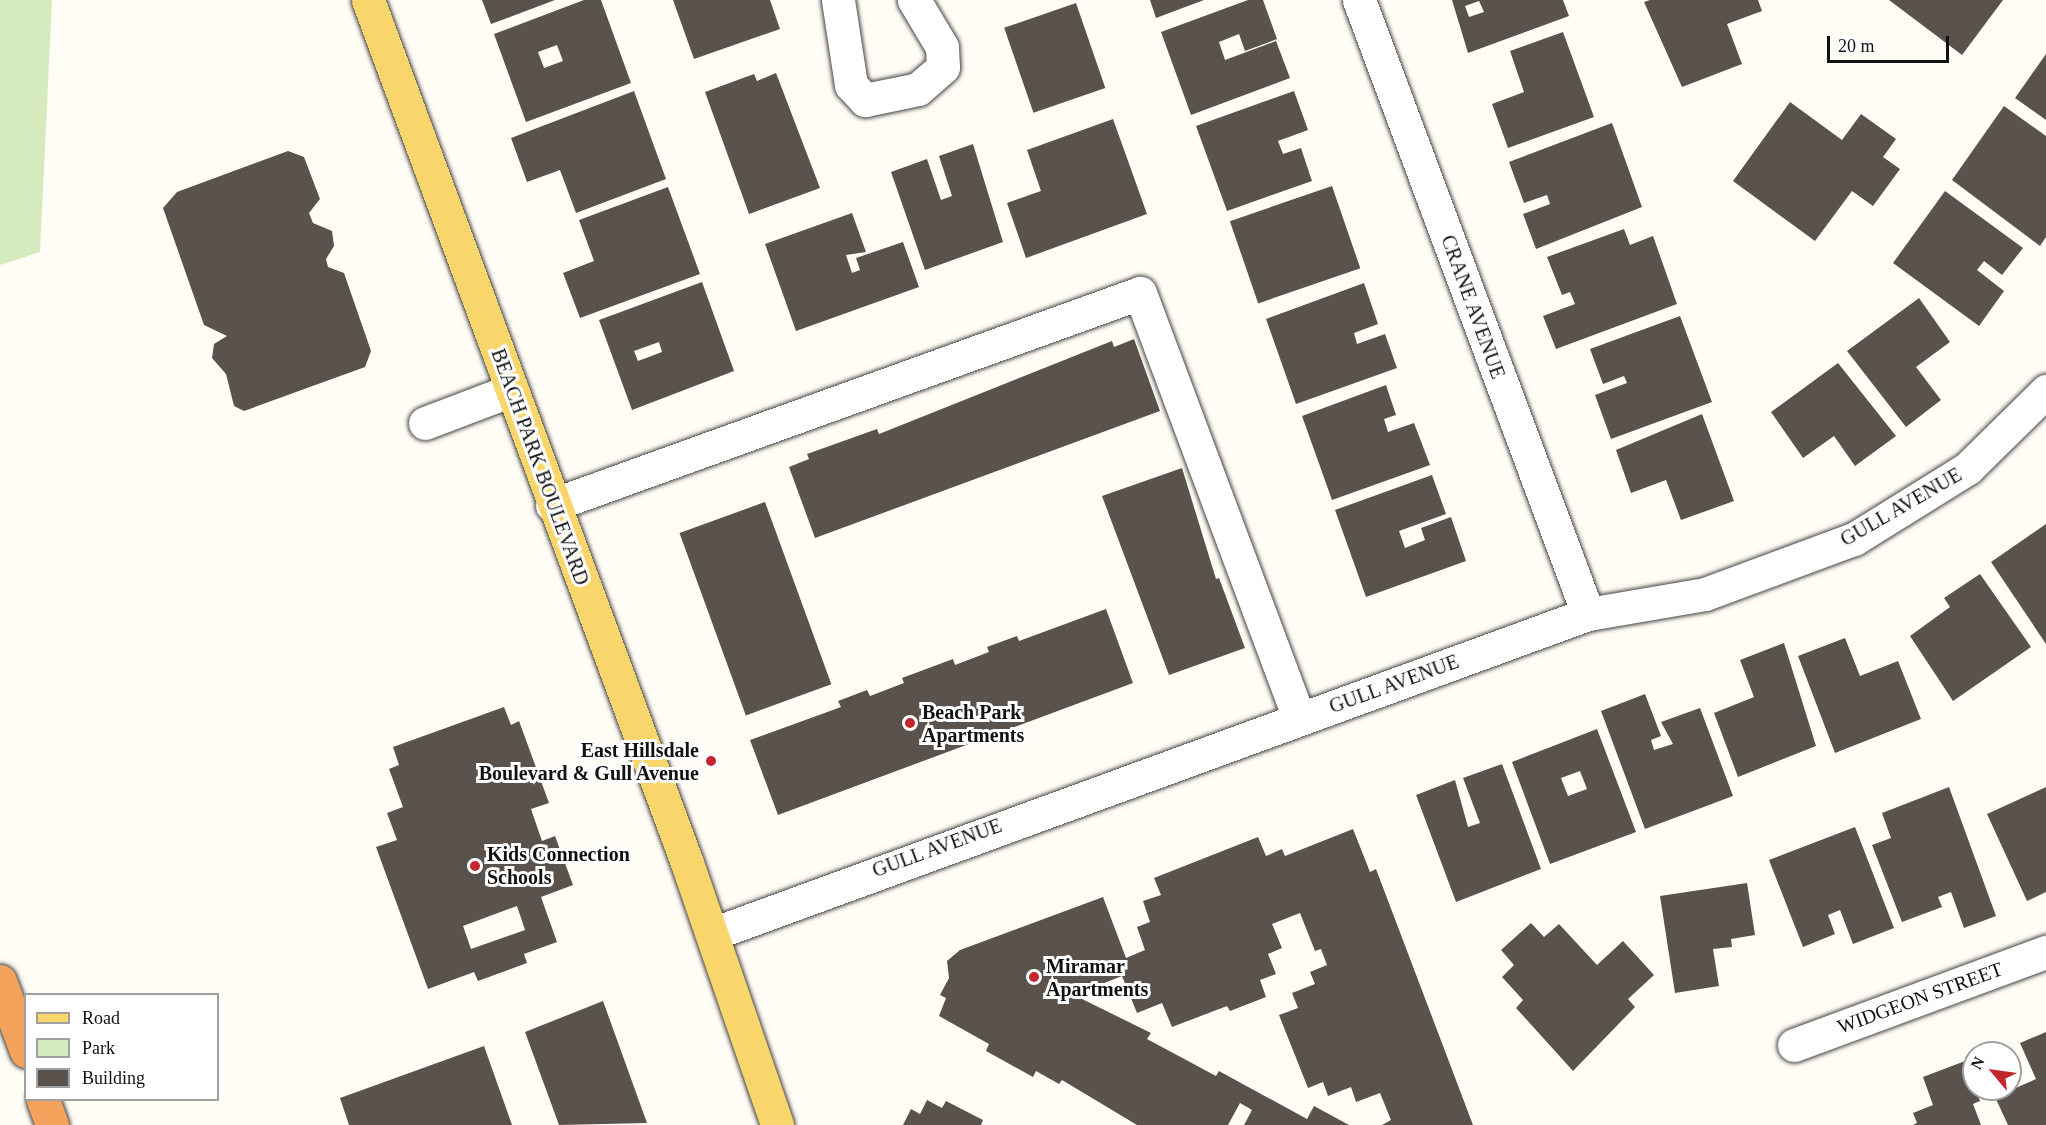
<!DOCTYPE html>
<style>
body{margin:0}
#map{position:relative;width:2046px;height:1125px;overflow:hidden;background:#fffdf5;font-family:"Times New Roman",serif}
div>[style]{position:absolute}
[style*='--x']{left:calc(var(--x)*1px);top:calc(var(--y)*1px);width:calc(var(--w)*1px);rotate:calc(var(--a)*1deg)}
.green>*{inset:0;background:#d5ebbd}
.building>*{inset:0;background:#5a524d;transform-origin:0 0}
.roads{filter:drop-shadow(0 0 2px #444) drop-shadow(0 0 2px #444)}
.minor>*{height:33px;margin:-16.5px;padding:0 16.5px;transform-origin:16.5px;border-radius:16.5px;background:#fff}
.major>*{height:33px;margin:-16.5px;padding:0 16.5px;transform-origin:16.5px;border-radius:16.5px;background:#f9d66b}
.highway>*{height:33px;margin:-16.5px;padding:0 16.5px;transform-origin:16.5px;border-radius:16.5px;background:#f5a25d}
.dots>*{width:16px;height:16px;translate:-50% -50%;box-sizing:border-box;border:3px solid #fff;border-radius:50%}
span{translate:-50% -50%;white-space:nowrap;text-align:center;line-height:1.15;-webkit-text-stroke:6px #fff;paint-order:stroke}
.street-label{font-size:20px;color:#111}
.poi-label{font-size:20px;color:#111;font-weight:700}
.left{translate:0 -50%;text-align:left}
.right{translate:-100% -50%;text-align:right}
.legend{position:absolute;left:24px;top:993px;width:195px;height:108px;box-sizing:border-box;background:#fff;border:2px solid #a0a0a0;margin:0;padding:8px 10px;list-style:none;font-size:18px;color:#111}
.legend li{display:flex;align-items:center;gap:12px;height:30px}
.legend b{width:30px;border:2px solid #a0a0a0}
.north{position:absolute;left:1962px;top:1041px;width:60px;height:60px;box-sizing:border-box;background:#fff;border:2px solid #a0a0a0;border-radius:50%;rotate:299deg;font-size:16px;font-weight:700;line-height:24px;text-align:center;color:#111}
.north::after{content:'';display:block;margin:auto;width:21px;height:27px;background:#c4262e;clip-path:polygon(50% 0,100% 100%,50% 72%,0 100%)}
.scale{position:absolute;left:1827px;top:36px;width:122px;height:27px;box-sizing:border-box;border:3px solid #111;border-top:0;padding-left:8px;font-size:18px;line-height:21px;white-space:nowrap;color:#111;-webkit-text-stroke:4px #fff;paint-order:stroke}
</style>
<div id="map">
<div class="green">
<div style="clip-path:polygon(0 0,52px 0,40px 252px,0 265px)"></div>
</div>
<div class="building">
<div style="clip-path:polygon(482px 0,555px 0,491px 24px)"></div>
<div style="clip-path:polygon(evenodd,584px 0,601px 0,631px 83px,526px 122px,494px 34px,584px 0,557px 45px,563px 61px,544px 68px,538px 52px,557px 45px)"></div>
<div style="clip-path:polygon(673px 0,770px 0,780px 29px,694px 59px)"></div>
<div style="clip-path:polygon(1150px 0,1204px 0,1156px 18px)"></div>
<div style="clip-path:polygon(1248px 0,1263px 0,1277px 39px,1245px 51px,1239px 34px,1219px 42px,1225px 60px,1276px 41px,1290px 78px,1191px 115px,1161px 32px)"></div>
<div style="clip-path:polygon(evenodd,1452px 0,1563px 0,1569px 16px,1468px 53px,1452px 0,1479px 1px,1484px 12px,1469px 17px,1465px 6px,1479px 1px)"></div>
<div style="clip-path:polygon(1650px 0,1758px 0,1762px 11px,1727px 24px,1742px 64px,1682px 87px,1644px 2px)"></div>
<div style="clip-path:polygon(1889px 0,2003px 0,1962px 55px)"></div>
<div style="left:1076px;top:3px;width:90px;height:76px;rotate:71deg"></div>
<div style="clip-path:polygon(1563px 32px,1594px 117px,1508px 148px,1492px 104px,1524px 92px,1510px 51px)"></div>
<div style="clip-path:polygon(2046px 54px,2046px 120px,2015px 98px)"></div>
<div style="clip-path:polygon(776px 73px,820px 188px,749px 214px,705px 92px,754px 74px,757px 81px)"></div>
<div style="clip-path:polygon(634px 91px,666px 179px,576px 213px,560px 170px,527px 182px,511px 138px)"></div>
<div style="clip-path:polygon(1294px 91px,1308px 130px,1278px 141px,1283px 154px,1301px 148px,1312px 181px,1227px 211px,1196px 126px)"></div>
<div style="clip-path:polygon(1790px 102px,1842px 140px,1861px 114px,1896px 139px,1883px 157px,1900px 169px,1873px 206px,1852px 191px,1815px 241px,1733px 181px)"></div>
<div style="clip-path:polygon(2004px 106px,2046px 136px,2046px 237px,2040px 246px,1952px 180px)"></div>
<div style="clip-path:polygon(1113px 119px,1147px 214px,1026px 258px,1007px 203px,1041px 191px,1027px 150px)"></div>
<div style="clip-path:polygon(1612px 123px,1642px 207px,1536px 249px,1523px 214px,1550px 204px,1547px 195px,1524px 203px,1509px 162px)"></div>
<div style="clip-path:polygon(973px 144px,1003px 242px,925px 270px,891px 172px,927px 159px,941px 200px,952px 196px,939px 156px)"></div>
<div style="clip-path:polygon(288px 151px,304px 157px,320px 199px,309px 213px,313px 223px,332px 231px,334px 246px,326px 259px,328px 267px,344px 273px,371px 351px,365px 367px,244px 411px,234px 406px,226px 374px,212px 358px,214px 344px,227px 336px,204px 325px,163px 208px,177px 192px)"></div>
<div style="left:1332px;top:186px;width:87px;height:108px;rotate:71deg"></div>
<div style="clip-path:polygon(668px 187px,700px 274px,580px 318px,563px 273px,594px 261px,579px 220px)"></div>
<div style="clip-path:polygon(1945px 191px,2023px 248px,2002px 275px,1984px 261px,1977px 270px,2004px 291px,1979px 326px,1893px 263px)"></div>
<div style="clip-path:polygon(852px 213px,866px 252px,846px 255px,852px 273px,860px 270px,856px 258px,903px 242px,919px 287px,796px 331px,765px 244px)"></div>
<div style="clip-path:polygon(1624px 229px,1630px 245px,1653px 236px,1677px 304px,1556px 349px,1543px 316px,1575px 304px,1570px 292px,1562px 295px,1547px 257px)"></div>
<div style="clip-path:polygon(evenodd,702px 282px,734px 371px,632px 410px,599px 320px,702px 282px,659px 342px,662px 352px,638px 361px,634px 351px,659px 342px)"></div>
<div style="clip-path:polygon(1364px 283px,1378px 324px,1354px 333px,1357px 344px,1385px 334px,1397px 368px,1296px 404px,1266px 319px)"></div>
<div style="clip-path:polygon(1919px 298px,1950px 342px,1916px 367px,1941px 400px,1906px 427px,1847px 351px)"></div>
<div style="clip-path:polygon(1680px 316px,1712px 402px,1611px 439px,1595px 395px,1627px 383px,1624px 376px,1603px 384px,1590px 349px)"></div>
<div style="clip-path:polygon(1134px 339px,1160px 411px,815px 538px,789px 467px,809px 459px,807px 454px,877px 429px,879px 434px,1112px 341px,1114px 347px)"></div>
<div style="clip-path:polygon(1838px 363px,1896px 436px,1855px 466px,1834px 436px,1803px 458px,1771px 412px)"></div>
<div style="clip-path:polygon(1386px 385px,1396px 415px,1384px 419px,1388px 432px,1414px 423px,1430px 465px,1332px 500px,1302px 416px)"></div>
<div style="clip-path:polygon(1702px 414px,1734px 501px,1681px 520px,1666px 480px,1631px 493px,1616px 450px)"></div>
<div style="clip-path:polygon(1182px 468px,1216px 579px,1219px 578px,1245px 648px,1169px 675px,1102px 496px)"></div>
<div style="clip-path:polygon(1432px 475px,1446px 514px,1399px 531px,1405px 548px,1425px 540px,1421px 528px,1451px 517px,1466px 561px,1366px 597px,1335px 510px)"></div>
<div style="left:765px;top:502px;width:194px;height:91px;rotate:70deg"></div>
<div style="clip-path:polygon(2046px 524px,2046px 644px,1991px 562px)"></div>
<div style="clip-path:polygon(1980px 574px,2031px 647px,1953px 701px,1910px 636px,1950px 607px,1944px 598px)"></div>
<div style="clip-path:polygon(1106px 609px,1133px 683px,778px 815px,750px 740px,841px 707px,838px 701px,867px 690px,870px 696px,904px 683px,902px 678px,953px 659px,955px 665px,989px 652px,987px 647px,1017px 636px,1019px 641px)"></div>
<div style="clip-path:polygon(1845px 638px,1860px 676px,1898px 661px,1921px 719px,1835px 753px,1798px 656px)"></div>
<div style="clip-path:polygon(1784px 643px,1816px 746px,1738px 777px,1714px 713px,1754px 697px,1740px 660px)"></div>
<div style="clip-path:polygon(1645px 694px,1661px 736px,1651px 740px,1654px 750px,1673px 744px,1661px 722px,1700px 708px,1733px 796px,1645px 829px,1601px 711px)"></div>
<div style="clip-path:polygon(evenodd,504px 707px,511px 725px,519px 721px,549px 803px,531px 809px,542px 841px,555px 836px,573px 885px,541px 897px,557px 942px,524px 954px,527px 963px,478px 981px,474px 972px,428px 989px,376px 847px,397px 840px,387px 813px,403px 807px,389px 769px,399px 765px,393px 747px,504px 707px,517px 906px,525px 930px,471px 949px,463px 926px,517px 906px)"></div>
<div style="clip-path:polygon(evenodd,1597px 729px,1636px 832px,1550px 864px,1512px 762px,1597px 729px,1580px 771px,1587px 789px,1568px 796px,1561px 778px,1580px 771px)"></div>
<div style="clip-path:polygon(1502px 764px,1541px 869px,1456px 902px,1416px 795px,1455px 780px,1468px 827px,1480px 823px,1463px 778px)"></div>
<div style="clip-path:polygon(1949px 787px,1996px 916px,1964px 928px,1951px 892px,1938px 897px,1942px 907px,1902px 922px,1872px 845px,1891px 838px,1882px 813px)"></div>
<div style="clip-path:polygon(2046px 787px,2046px 892px,2027px 901px,1987px 814px)"></div>
<div style="clip-path:polygon(1855px 827px,1894px 928px,1853px 944px,1840px 910px,1828px 915px,1835px 934px,1803px 947px,1769px 860px)"></div>
<div style="clip-path:polygon(1353px 829px,1370px 872px,1376px 869px,1473px 1125px,1382px 1125px,1391px 1120px,1380px 1093px,1356px 1102px,1351px 1087px,1328px 1096px,1323px 1082px,1308px 1088px,1279px 1015px,1298px 1008px,1292px 993px,1315px 984px,1310px 972px,1327px 965px,1321px 949px,1315px 951px,1300px 913px,1272px 924px,1282px 948px,1268px 954px,1276px 974px,1260px 980px,1266px 997px,1230px 1011px,1227px 1006px,1172px 1027px,1162px 1003px,1137px 1013px,1122px 976px,1074px 995px,1151px 1033px,1147px 1039px,1216px 1076px,1219px 1071px,1307px 1119px,1314px 1106px,1349px 1125px,1244px 1125px,1252px 1110px,1240px 1103px,1228px 1125px,1137px 1125px,1062px 1080px,1059px 1084px,1036px 1071px,1033px 1077px,986px 1051px,989px 1044px,939px 1016px,946px 998px,940px 995px,949px 978px,947px 961px,960px 950px,1103px 897px,1126px 958px,1145px 950px,1137px 927px,1150px 922px,1143px 901px,1161px 895px,1154px 878px,1258px 837px,1266px 856px,1282px 849px,1285px 856px)"></div>
<div style="clip-path:polygon(1747px 883px,1755px 935px,1731px 939px,1732px 947px,1713px 949px,1719px 986px,1675px 993px,1660px 896px)"></div>
<div style="clip-path:polygon(1531px 923px,1544px 937px,1559px 924px,1597px 965px,1623px 941px,1654px 975px,1628px 999px,1635px 1007px,1573px 1071px,1516px 1008px,1523px 1000px,1502px 977px,1514px 965px,1501px 950px)"></div>
<div style="clip-path:polygon(603px 1001px,647px 1123px,559px 1125px,525px 1032px)"></div>
<div style="clip-path:polygon(2046px 1032px,2046px 1125px,2008px 1125px,1995px 1097px,2036px 1079px,2020px 1043px)"></div>
<div style="clip-path:polygon(484px 1046px,512px 1125px,349px 1125px,340px 1098px)"></div>
<div style="clip-path:polygon(1965px 1061px,1980px 1101px,1973px 1104px,1981px 1125px,1913px 1125px,1917px 1123px,1913px 1113px,1933px 1105px,1923px 1077px)"></div>
<div style="clip-path:polygon(927px 1100px,942px 1108px,946px 1101px,983px 1120px,981px 1125px,903px 1125px,911px 1109px,920px 1114px)"></div>
</div>
<div class="roads">
<div class="minor">
<div style="--x:838;--y:0;--w:86;--a:81.3"></div>
<div style="--x:851;--y:85;--w:21;--a:47"></div>
<div style="--x:865;--y:100;--w:54;--a:-11.7"></div>
<div style="--x:918;--y:89;--w:33;--a:-41"></div>
<div style="--x:943;--y:67;--w:20;--a:-93"></div>
<div style="--x:942;--y:47;--w:55;--a:-120.8"></div>
<div style="--x:1359;--y:0;--w:655;--a:69.55"></div>
<div style="--x:425;--y:423;--w:93;--a:-20.8"></div>
<div style="--x:552;--y:505;--w:625;--a:-19.83"></div>
<div style="--x:1140;--y:293;--w:454;--a:69.5"></div>
<div style="--x:712;--y:934;--w:933;--a:-20.07"></div>
<div style="--x:1588;--y:614;--w:119;--a:-9.7"></div>
<div style="--x:1705;--y:594;--w:159;--a:-20.3"></div>
<div style="--x:1854;--y:539;--w:134;--a:-31.9"></div>
<div style="--x:1968;--y:468;--w:110;--a:-44.6"></div>
<div style="--x:1794;--y:1045;--w:269;--a:-20.3"></div>
</div>
<div class="major">
<div style="--x:368;--y:0;--w:920;--a:69.71"></div>
<div style="--x:687;--y:863;--w:277;--a:71"></div>
</div>
<div class="highway">
<div style="--x:0;--y:981;--w:75;--a:69.6"></div>
<div style="--x:43;--y:1100;--w:27;--a:70"></div>
</div>
</div>
<div class="dots">
<div style="left:910px;top:723px;background:#c4262e"></div>
<div style="left:711px;top:761px;background:#c4262e"></div>
<div style="left:475px;top:866px;background:#c4262e"></div>
<div style="left:1034px;top:977px;background:#c4262e"></div>
</div>
<div class="street-label">
<span style="left:1473px;top:307px;rotate:70deg">CRANE AVENUE</span>
<span style="left:540px;top:467px;rotate:70deg">BEACH PARK BOULEVARD</span>
<span style="left:1901px;top:507px;rotate:-30deg">GULL AVENUE</span>
<span style="left:1394px;top:684px;rotate:-20deg">GULL AVENUE</span>
<span style="left:937px;top:848px;rotate:-20deg">GULL AVENUE</span>
<span style="left:1920px;top:998px;rotate:-20deg">WIDGEON STREET</span>
</div>
<div class="poi-label">
<span class="left" style="left:922px;top:724px">Beach Park<br>Apartments</span>
<span class="right" style="left:699px;top:762px">East Hillsdale<br>Boulevard &amp; Gull Avenue</span>
<span class="left" style="left:487px;top:866px">Kids Connection<br>Schools</span>
<span class="left" style="left:1046px;top:978px">Miramar<br>Apartments</span>
</div>
<ul class="legend">
<li><b style="height:8px;background:#f9d66b"></b>Road</li>
<li><b style="height:16px;background:#d5ebbd"></b>Park</li>
<li><b style="height:16px;background:#5a524d"></b>Building</li>
</ul>
<div class="north">N</div>
<div class="scale">20 m</div>
</div>
